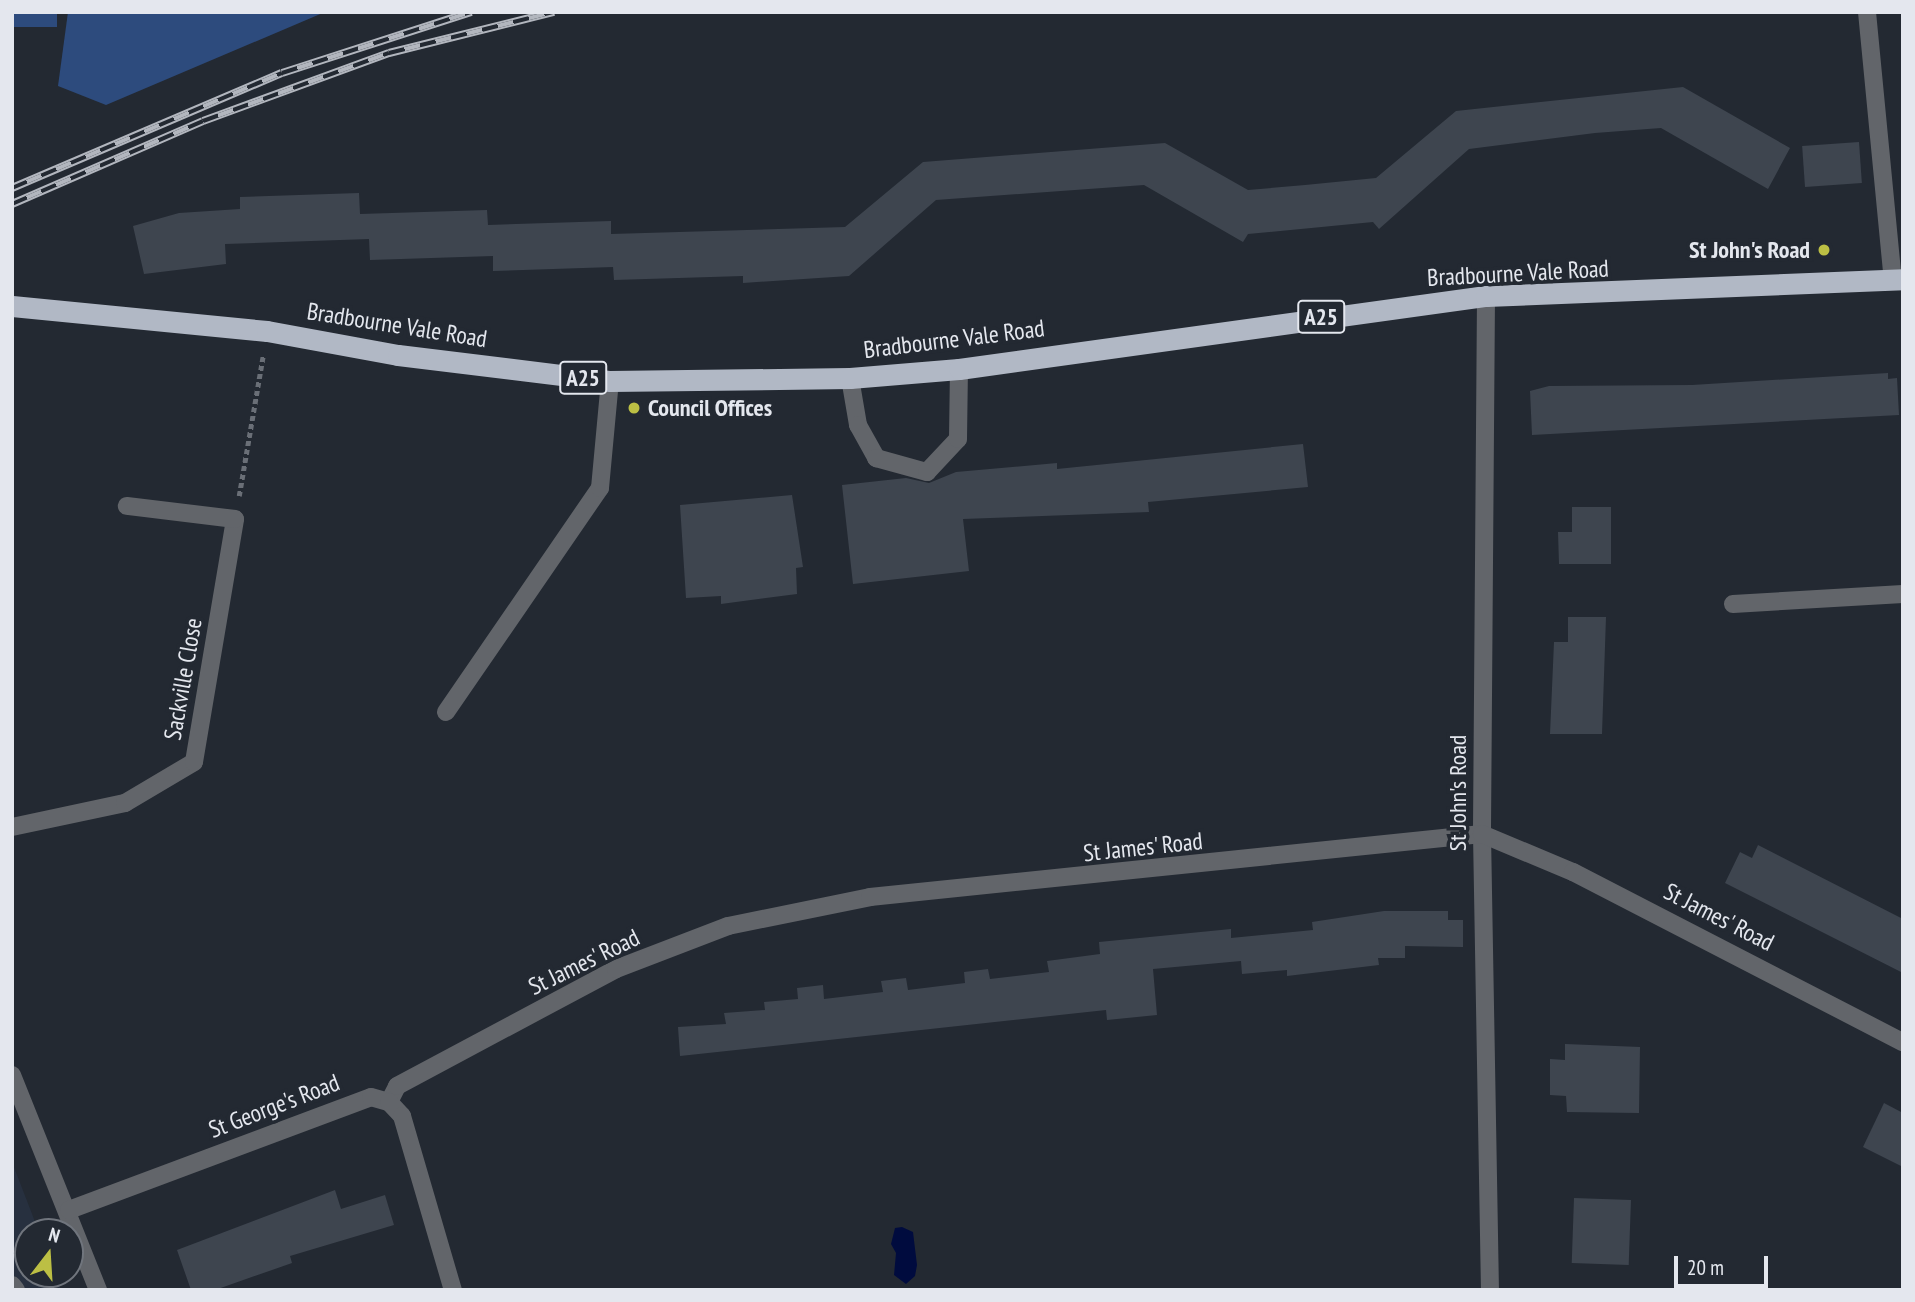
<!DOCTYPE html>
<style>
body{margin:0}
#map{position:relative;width:1915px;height:1302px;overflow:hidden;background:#232932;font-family:"PT Sans Narrow",sans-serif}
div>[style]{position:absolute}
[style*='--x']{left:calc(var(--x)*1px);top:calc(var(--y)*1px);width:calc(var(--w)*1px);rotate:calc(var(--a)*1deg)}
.built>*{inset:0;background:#27303f}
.green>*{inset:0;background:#2d4b7d;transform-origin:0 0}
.water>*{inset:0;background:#000b3e}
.building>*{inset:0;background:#3e454f;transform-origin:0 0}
.path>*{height:4.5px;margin-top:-2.25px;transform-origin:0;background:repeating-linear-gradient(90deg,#6a6f77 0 5px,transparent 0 8.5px)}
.minor>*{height:18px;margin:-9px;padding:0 9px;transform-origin:9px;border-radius:9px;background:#62656a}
.highway>*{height:21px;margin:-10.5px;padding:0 10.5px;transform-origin:10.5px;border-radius:10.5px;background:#b1b8c5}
.rail>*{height:8px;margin-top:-4px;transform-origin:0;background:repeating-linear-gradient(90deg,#232932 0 16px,#b2b6be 0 32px);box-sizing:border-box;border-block:2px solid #b2b6be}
.dots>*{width:19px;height:19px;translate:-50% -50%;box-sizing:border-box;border:4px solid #232932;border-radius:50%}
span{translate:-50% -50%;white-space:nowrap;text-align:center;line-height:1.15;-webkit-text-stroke:7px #232932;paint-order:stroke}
.shield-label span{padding:2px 5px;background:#232932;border:2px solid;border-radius:5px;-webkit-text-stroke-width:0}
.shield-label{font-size:23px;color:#e4e7ee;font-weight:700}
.poi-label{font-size:24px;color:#e4e7ee;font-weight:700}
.right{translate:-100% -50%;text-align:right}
.left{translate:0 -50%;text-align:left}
.street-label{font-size:24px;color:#e4e7ee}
.frame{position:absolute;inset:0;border:14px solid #e4e7ee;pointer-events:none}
.north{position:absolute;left:14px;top:1218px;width:70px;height:70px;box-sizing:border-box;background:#232932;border:2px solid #70757d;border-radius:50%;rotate:17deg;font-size:19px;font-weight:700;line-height:28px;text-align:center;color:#e4e7ee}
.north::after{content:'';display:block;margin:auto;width:24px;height:32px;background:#bcbf44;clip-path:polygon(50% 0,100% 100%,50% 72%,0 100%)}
.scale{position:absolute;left:1674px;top:1256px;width:94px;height:32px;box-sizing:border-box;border:4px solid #e4e7ee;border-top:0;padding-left:9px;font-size:21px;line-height:24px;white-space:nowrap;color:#e4e7ee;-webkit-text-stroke:5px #232932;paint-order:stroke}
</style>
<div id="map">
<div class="built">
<div style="clip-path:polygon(12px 1162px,39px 1232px,28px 1232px,28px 1274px,55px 1274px,61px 1290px,12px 1290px)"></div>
</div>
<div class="green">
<div style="left:12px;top:12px;width:45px;height:15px"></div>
<div style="clip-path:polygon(68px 12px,325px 12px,106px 105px,58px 86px)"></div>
</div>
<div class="water">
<div style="clip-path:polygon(902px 1227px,913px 1232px,917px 1265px,915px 1276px,906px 1284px,894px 1275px,896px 1253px,891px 1244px,895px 1228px)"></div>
</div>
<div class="building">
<div style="clip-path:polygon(1683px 87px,1790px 148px,1768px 189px,1661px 128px,1595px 133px,1469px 149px,1379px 229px,1373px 222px,1248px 234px,1243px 242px,1144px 185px,936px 200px,849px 276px,743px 283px,743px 276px,614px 280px,613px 267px,493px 271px,493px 256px,370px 260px,369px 239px,225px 244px,226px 264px,144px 274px,133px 226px,179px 213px,240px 209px,240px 197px,359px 193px,360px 214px,487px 210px,488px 225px,611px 221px,611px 234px,845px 227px,923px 162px,1165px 143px,1248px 190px,1305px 185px,1376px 178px,1456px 111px)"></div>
<div style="left:1859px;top:142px;width:41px;height:57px;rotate:86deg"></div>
<div style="clip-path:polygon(1888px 373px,1888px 379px,1897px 378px,1899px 415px,1532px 435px,1530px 391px,1549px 386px,1692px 385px)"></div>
<div style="clip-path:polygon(1303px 444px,1308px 487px,1148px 502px,1149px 512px,963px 519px,969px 571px,853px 584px,842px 485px,906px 478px,929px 483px,956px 472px,1057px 463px,1057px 469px)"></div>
<div style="clip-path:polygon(792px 495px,803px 567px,796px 568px,797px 594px,721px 604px,721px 596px,686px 598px,680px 505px)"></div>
<div style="clip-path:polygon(1572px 507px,1611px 507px,1611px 564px,1559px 564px,1558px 532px,1572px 532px)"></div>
<div style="clip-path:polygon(1568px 617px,1606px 617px,1602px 734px,1550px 734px,1554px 642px,1568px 642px)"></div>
<div style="clip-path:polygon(1758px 845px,1903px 919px,1903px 973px,1725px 883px,1740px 852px,1752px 858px)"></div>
<div style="clip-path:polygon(1384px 911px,1448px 911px,1448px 920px,1463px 920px,1463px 947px,1405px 946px,1405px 958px,1378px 958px,1379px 965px,1287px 976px,1287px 970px,1242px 974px,1241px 961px,1153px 969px,1157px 1015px,1107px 1020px,1106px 1010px,680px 1056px,678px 1027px,726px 1024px,724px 1013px,765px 1010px,764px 1002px,798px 999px,797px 988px,823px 985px,824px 999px,883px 992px,881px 981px,906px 978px,908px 990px,965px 983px,964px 972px,988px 969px,990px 979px,1049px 972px,1047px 961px,1100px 954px,1099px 942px,1231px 929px,1231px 938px,1313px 930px,1312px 922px)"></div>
<div style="clip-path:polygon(1565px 1044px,1640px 1047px,1639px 1113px,1567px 1112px,1566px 1096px,1550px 1095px,1550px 1059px,1565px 1060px)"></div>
<div style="clip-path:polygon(1884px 1103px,1903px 1113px,1903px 1167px,1863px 1147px)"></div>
<div style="clip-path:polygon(335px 1190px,341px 1209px,385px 1195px,394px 1225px,290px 1256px,292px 1263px,215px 1290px,191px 1290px,177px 1250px)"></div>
<div style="left:1574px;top:1198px;width:57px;height:65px;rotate:2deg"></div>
</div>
<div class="path">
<div style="--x:239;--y:496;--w:142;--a:-80.3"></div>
</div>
<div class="minor">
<div style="--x:1867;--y:12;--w:269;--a:84.5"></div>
<div style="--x:1486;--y:296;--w:538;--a:90.43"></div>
<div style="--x:1482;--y:834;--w:456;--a:89"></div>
<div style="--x:850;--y:378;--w:48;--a:80.3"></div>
<div style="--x:858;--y:425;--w:38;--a:61"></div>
<div style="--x:876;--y:458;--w:53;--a:15.4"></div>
<div style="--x:927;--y:472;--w:45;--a:-46.8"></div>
<div style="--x:958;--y:439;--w:70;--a:-89.2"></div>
<div style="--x:1733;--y:604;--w:170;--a:-3.4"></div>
<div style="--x:446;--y:712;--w:272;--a:-55.5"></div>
<div style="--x:600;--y:488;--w:107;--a:-84.7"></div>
<div style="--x:12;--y:827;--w:116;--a:-12"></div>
<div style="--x:125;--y:803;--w:80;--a:-30.7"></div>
<div style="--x:194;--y:762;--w:246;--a:-80.4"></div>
<div style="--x:235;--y:519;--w:109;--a:-173.1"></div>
<div style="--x:12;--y:1075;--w:232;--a:68.2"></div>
<div style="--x:389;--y:1102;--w:18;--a:-63"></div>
<div style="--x:397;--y:1086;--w:248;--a:-28.1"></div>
<div style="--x:616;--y:969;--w:120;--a:-21"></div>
<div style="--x:728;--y:926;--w:145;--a:-11.5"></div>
<div style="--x:870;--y:897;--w:615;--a:-5.88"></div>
<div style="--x:1482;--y:834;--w:99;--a:22.7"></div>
<div style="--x:1573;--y:872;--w:371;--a:27.3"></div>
<div style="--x:69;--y:1210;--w:322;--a:-20.5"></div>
<div style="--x:371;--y:1097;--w:19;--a:16"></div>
<div style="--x:389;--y:1102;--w:19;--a:47"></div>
<div style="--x:402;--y:1116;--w:181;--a:73.7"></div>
<div style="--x:12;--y:1285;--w:6;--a:51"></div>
</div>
<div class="highway">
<div style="--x:12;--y:306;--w:256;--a:5.6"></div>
<div style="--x:267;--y:331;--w:133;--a:10.4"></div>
<div style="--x:398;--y:355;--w:214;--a:7"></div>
<div style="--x:610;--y:381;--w:240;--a:-0.7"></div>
<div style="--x:850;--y:378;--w:109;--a:-4.7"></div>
<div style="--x:959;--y:369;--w:532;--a:-7.89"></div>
<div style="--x:1486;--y:296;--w:417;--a:-2.3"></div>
</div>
<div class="rail">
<div style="--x:12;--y:188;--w:293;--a:-23.1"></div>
<div style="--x:282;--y:73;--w:199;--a:-17.9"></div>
<div style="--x:12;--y:204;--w:208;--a:-23.5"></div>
<div style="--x:203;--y:121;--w:198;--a:-20.1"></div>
<div style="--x:389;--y:53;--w:170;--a:-14"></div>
</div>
<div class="dots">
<div style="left:1824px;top:250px;background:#bcbf44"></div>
<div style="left:634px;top:408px;background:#bcbf44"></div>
</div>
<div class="shield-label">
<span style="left:1321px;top:317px">A25</span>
<span style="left:583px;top:378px">A25</span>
</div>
<div class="poi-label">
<span class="right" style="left:1810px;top:250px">St John's Road</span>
<span class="left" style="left:648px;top:408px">Council Offices</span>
</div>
<div class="street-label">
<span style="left:1518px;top:273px;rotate:-3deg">Bradbourne Vale Road</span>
<span style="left:397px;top:325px;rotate:9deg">Bradbourne Vale Road</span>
<span style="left:954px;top:339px;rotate:-7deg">Bradbourne Vale Road</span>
<span style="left:183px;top:679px;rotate:-80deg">Sackville Close</span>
<span style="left:1458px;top:793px;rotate:-90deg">St John's Road</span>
<span style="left:1143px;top:847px;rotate:-6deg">St James' Road</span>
<span style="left:1719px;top:917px;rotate:27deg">St James' Road</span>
<span style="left:584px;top:962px;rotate:-26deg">St James' Road</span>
<span style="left:274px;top:1106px;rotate:-21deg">St George's Road</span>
</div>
<div class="frame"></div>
<div class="north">N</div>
<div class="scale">20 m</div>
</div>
